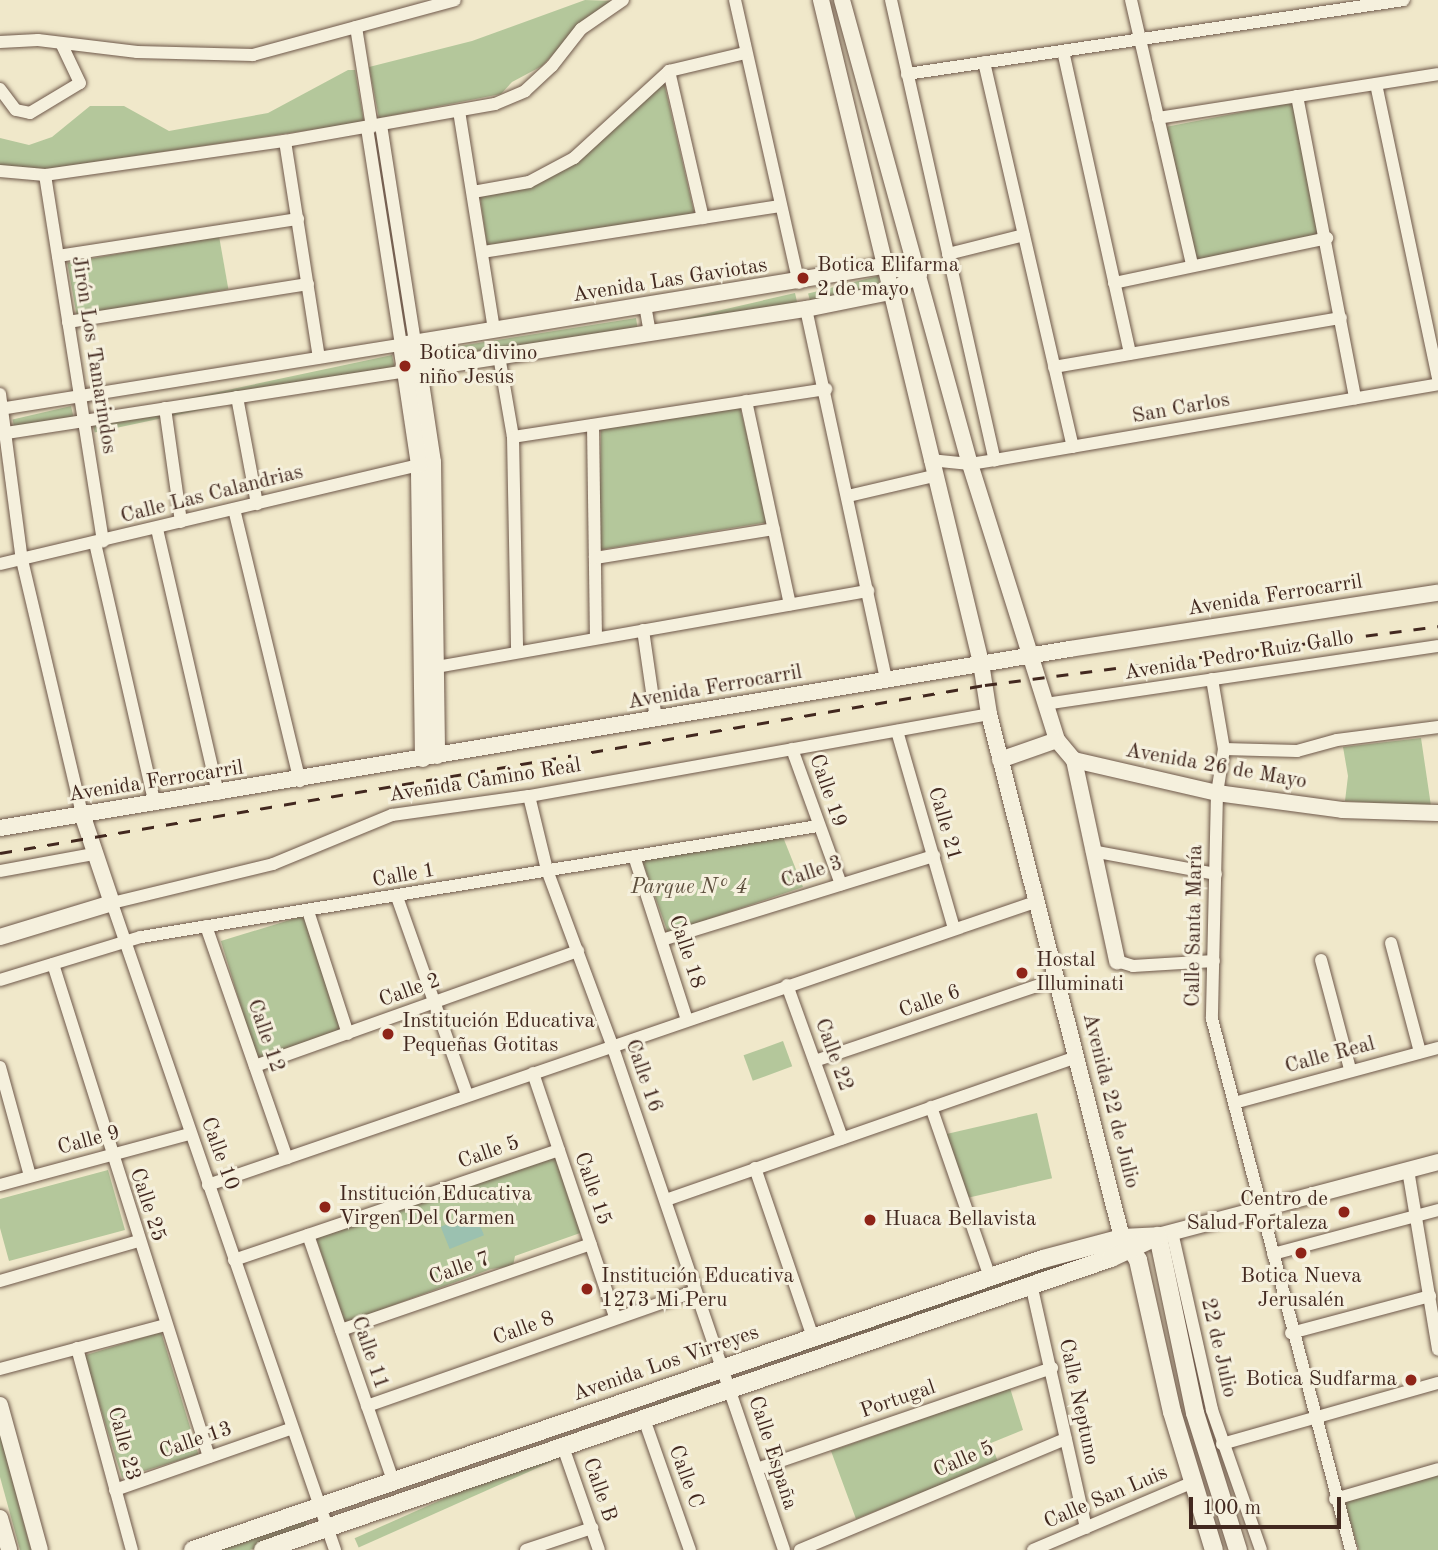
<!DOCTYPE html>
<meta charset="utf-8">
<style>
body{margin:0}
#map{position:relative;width:1438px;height:1550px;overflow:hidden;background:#f0e8ca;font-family:"Old Standard TT",serif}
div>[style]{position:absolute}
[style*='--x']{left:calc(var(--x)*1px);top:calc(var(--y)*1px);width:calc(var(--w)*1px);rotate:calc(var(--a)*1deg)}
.green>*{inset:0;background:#b4c79b;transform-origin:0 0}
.water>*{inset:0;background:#9bc1b0;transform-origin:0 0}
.roads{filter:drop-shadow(0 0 2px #6e584a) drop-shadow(0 0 2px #6e584a)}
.minor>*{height:12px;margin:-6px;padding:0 6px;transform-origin:6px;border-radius:6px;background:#f5f0dd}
.tertiary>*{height:16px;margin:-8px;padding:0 8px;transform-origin:8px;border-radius:8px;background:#f5f0dd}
.secondary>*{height:18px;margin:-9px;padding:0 9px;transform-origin:9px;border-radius:9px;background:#f5f0dd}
.rail>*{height:2.5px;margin-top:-1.25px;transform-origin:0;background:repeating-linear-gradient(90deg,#42281f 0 12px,transparent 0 24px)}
.dots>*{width:19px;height:19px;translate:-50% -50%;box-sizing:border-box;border:4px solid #f5f0dd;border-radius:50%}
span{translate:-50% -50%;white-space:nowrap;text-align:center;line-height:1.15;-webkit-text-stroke:6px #f5f0dd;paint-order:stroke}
.poi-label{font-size:21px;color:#42281f}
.left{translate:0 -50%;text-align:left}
.right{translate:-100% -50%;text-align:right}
.street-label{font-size:21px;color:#42281f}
.park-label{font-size:21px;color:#5e503e;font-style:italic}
.scale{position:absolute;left:1189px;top:1497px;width:152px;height:32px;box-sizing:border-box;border:4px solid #42281f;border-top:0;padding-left:9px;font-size:21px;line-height:24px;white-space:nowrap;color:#42281f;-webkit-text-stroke:5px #f5f0dd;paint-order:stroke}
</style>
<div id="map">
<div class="green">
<div style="clip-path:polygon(585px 0,614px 1px,579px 27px,542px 66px,512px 82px,501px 94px,379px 118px,369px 67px,472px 41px)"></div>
<div style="clip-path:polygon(348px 70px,355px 70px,364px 122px,40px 170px,0 165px,0 138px,29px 145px,52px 137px,90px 106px,124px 106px,169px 131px,268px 113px)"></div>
<div style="clip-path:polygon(664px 83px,695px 216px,487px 245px,480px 197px,517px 189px,567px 169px)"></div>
<div style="left:1294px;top:102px;width:136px;height:131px;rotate:79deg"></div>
<div style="left:219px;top:236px;width:54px;height:154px;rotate:80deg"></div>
<div style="left:878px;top:276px;width:12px;height:72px;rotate:76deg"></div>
<div style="left:795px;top:293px;width:13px;height:140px;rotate:77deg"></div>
<div style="left:636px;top:318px;width:13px;height:208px;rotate:81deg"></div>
<div style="left:392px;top:355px;width:14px;height:307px;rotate:78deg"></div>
<div style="clip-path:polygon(739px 404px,769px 522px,599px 550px,601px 429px)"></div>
<div style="left:71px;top:406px;width:13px;height:60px;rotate:77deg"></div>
<div style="clip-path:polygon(1421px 738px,1431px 806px,1345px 801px,1348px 776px,1343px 747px)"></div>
<div style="clip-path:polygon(783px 837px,803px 887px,668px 933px,642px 860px)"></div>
<div style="left:306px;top:915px;width:123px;height:89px;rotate:73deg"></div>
<div style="left:783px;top:1041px;width:27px;height:42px;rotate:70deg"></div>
<div style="left:1037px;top:1113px;width:67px;height:94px;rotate:77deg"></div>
<div style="clip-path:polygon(555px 1155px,583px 1232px,515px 1256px,513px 1266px,491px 1269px,345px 1323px,316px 1238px)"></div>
<div style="clip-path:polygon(108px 1170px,125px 1230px,9px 1261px,0 1228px,0 1199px)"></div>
<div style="left:1091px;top:1249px;width:9px;height:371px;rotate:72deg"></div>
<div style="left:161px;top:1332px;width:128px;height:80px;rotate:73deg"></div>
<div style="left:699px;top:1385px;width:10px;height:377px;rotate:66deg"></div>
<div style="clip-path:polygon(1010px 1388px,1023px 1430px,991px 1443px,998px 1462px,856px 1519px,831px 1451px)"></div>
<div style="clip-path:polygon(0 1434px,31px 1550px,20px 1550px,0 1477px)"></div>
<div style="clip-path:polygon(1438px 1474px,1438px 1550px,1359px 1550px,1344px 1502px)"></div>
<div style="clip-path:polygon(306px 1521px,309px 1529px,250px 1550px,220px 1550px)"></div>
</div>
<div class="water">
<div style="left:475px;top:1213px;width:24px;height:37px;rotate:68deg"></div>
</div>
<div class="roads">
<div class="minor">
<div style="--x:735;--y:0;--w:290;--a:77.3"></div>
<div style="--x:891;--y:0;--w:472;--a:77.3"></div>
<div style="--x:1131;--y:0;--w:272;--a:77"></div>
<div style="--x:356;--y:27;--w:101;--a:80.9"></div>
<div style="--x:0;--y:42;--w:38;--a:-3"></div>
<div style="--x:38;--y:40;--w:100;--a:6.9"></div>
<div style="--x:137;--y:52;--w:116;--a:1.5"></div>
<div style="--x:253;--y:55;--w:209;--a:-15.2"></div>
<div style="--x:1063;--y:51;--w:310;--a:77.5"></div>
<div style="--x:984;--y:62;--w:395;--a:77"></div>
<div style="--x:669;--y:71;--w:151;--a:77"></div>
<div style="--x:907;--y:74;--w:502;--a:-8.47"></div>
<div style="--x:1376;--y:84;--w:301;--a:78.1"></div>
<div style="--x:0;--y:89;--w:26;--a:53"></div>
<div style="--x:16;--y:110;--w:14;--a:12"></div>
<div style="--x:30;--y:113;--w:58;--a:-31"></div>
<div style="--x:80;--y:83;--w:44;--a:-115.4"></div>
<div style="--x:1297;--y:96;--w:308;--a:79.1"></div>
<div style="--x:459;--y:111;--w:222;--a:80.9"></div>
<div style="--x:1158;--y:118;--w:283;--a:-8.9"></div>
<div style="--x:381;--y:125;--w:221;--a:81.1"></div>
<div style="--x:285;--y:141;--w:219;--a:81.1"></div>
<div style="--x:0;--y:171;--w:45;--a:5.1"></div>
<div style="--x:45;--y:175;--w:242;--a:-8.1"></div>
<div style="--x:285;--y:141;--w:213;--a:-10"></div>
<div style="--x:495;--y:104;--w:33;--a:-23"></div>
<div style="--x:525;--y:91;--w:37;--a:-43"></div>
<div style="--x:552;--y:66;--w:47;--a:-51.9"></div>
<div style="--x:581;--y:29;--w:51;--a:-34.6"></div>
<div style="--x:45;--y:175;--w:371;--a:81"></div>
<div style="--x:473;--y:192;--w:57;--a:-10.1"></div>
<div style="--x:529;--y:182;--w:51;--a:-28.1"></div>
<div style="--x:574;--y:158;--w:129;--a:-42.5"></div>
<div style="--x:669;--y:71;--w:78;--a:-13.3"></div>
<div style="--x:483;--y:252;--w:301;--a:-8.8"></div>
<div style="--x:948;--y:254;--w:78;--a:-14"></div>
<div style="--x:58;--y:256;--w:243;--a:-8.8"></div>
<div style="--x:1114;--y:283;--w:218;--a:-11.9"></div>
<div style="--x:645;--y:305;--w:28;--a:80"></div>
<div style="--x:806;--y:309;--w:380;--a:77.8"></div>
<div style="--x:68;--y:322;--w:243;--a:-9"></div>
<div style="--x:499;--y:356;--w:82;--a:80.2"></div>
<div style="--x:513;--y:437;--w:215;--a:88.9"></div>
<div style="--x:1054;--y:367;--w:291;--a:-9.7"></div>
<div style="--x:0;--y:394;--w:167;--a:82.5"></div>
<div style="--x:22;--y:560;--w:261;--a:76.7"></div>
<div style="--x:237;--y:397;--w:109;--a:79.4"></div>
<div style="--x:746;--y:401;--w:208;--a:77.8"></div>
<div style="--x:165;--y:408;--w:115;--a:82"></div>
<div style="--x:0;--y:409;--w:406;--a:-9.1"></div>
<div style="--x:401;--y:345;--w:220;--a:-98.9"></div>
<div style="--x:593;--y:425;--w:213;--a:89.2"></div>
<div style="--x:0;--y:434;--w:410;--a:-8.8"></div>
<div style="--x:513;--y:437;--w:317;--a:-8.7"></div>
<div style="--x:930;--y:460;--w:40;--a:5.7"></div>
<div style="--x:970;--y:464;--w:25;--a:-9"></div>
<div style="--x:995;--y:460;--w:449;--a:-9.7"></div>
<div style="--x:848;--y:496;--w:88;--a:-13.1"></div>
<div style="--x:234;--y:509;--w:280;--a:76.4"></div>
<div style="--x:157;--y:529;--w:272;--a:77"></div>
<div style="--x:95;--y:543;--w:268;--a:77.1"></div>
<div style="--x:595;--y:558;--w:181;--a:-9.2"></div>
<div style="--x:0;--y:564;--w:438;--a:-13.3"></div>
<div style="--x:643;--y:630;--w:90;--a:81.7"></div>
<div style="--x:436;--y:667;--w:439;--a:-10"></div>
<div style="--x:1212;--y:679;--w:71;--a:80.3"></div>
<div style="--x:1224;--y:749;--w:45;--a:99"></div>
<div style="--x:1217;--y:793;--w:226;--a:91.3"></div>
<div style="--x:1212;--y:1019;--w:549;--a:75.33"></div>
<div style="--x:1045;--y:704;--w:397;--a:-8.4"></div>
<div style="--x:897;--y:731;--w:205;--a:73.9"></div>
<div style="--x:792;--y:749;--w:144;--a:70.1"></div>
<div style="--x:1224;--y:749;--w:73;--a:1.6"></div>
<div style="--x:1297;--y:751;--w:41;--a:-15.4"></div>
<div style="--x:1337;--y:740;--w:102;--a:-7.3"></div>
<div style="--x:529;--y:796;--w:76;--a:76.3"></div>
<div style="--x:547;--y:870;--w:187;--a:69.6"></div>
<div style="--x:612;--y:1045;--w:533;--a:71.19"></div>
<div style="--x:1092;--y:851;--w:126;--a:10.5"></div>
<div style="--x:634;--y:856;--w:172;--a:72.1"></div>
<div style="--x:0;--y:871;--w:96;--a:-10.3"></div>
<div style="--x:397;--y:897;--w:210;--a:70.5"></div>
<div style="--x:308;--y:911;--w:129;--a:72"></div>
<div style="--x:206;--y:926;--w:246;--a:70.8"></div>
<div style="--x:662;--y:940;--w:285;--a:-17.2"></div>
<div style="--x:1391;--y:943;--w:113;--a:75.1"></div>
<div style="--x:1321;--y:960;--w:113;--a:75.1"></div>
<div style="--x:1117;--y:961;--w:17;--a:17"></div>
<div style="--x:1133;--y:966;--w:81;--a:-3.5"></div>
<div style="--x:53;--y:964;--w:517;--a:72.44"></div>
<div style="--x:0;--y:980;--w:147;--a:-17"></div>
<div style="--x:141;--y:937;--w:686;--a:-9.31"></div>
<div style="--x:787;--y:985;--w:163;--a:70.2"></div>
<div style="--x:815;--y:1061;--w:256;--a:-18.7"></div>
<div style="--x:255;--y:1066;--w:343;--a:-19.6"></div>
<div style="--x:0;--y:1067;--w:113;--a:74.6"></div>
<div style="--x:533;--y:1073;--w:257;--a:71.4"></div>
<div style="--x:1234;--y:1103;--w:211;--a:-15.1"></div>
<div style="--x:931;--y:1107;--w:180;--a:70.9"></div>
<div style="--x:755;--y:1168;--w:179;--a:71.1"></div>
<div style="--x:1408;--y:1170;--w:182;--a:80.5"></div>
<div style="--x:0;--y:1185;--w:196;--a:-15.1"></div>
<div style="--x:208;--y:1185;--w:877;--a:-18.89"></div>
<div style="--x:666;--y:1200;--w:434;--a:-19.2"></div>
<div style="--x:1172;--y:1232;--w:182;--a:77.3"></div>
<div style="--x:1212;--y:1410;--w:148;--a:70.7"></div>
<div style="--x:308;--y:1235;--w:262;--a:70.9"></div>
<div style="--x:1273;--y:1254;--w:171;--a:-14.9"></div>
<div style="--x:234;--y:1260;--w:343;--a:-18.7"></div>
<div style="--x:0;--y:1281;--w:145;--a:-16.1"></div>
<div style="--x:1031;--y:1284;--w:250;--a:77.3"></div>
<div style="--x:341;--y:1330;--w:264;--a:-19"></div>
<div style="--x:1291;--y:1333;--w:144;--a:-14.9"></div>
<div style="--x:77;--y:1348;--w:209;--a:74.8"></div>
<div style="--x:0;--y:1369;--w:171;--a:-14.9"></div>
<div style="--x:367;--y:1406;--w:348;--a:-19.3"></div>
<div style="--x:643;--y:1416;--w:142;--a:70.7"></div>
<div style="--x:562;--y:1444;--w:112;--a:70.8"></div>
<div style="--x:1222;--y:1444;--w:224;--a:-15.8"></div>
<div style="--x:757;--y:1469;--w:312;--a:-18.9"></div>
<div style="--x:115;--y:1490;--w:185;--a:-19.2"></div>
<div style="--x:1335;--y:1499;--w:107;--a:-16.2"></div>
<div style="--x:335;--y:1550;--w:684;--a:-109.02"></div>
<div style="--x:112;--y:903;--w:166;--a:-13.6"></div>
<div style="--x:273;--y:864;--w:129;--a:-22.4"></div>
<div style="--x:392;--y:815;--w:138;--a:-7.9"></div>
<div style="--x:529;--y:796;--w:467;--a:-10.1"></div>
<div style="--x:526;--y:1550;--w:70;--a:-18.4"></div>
<div style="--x:800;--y:1550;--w:288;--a:-22.7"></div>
<div style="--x:1033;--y:1550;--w:174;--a:-23"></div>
</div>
<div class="tertiary">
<div style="--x:821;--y:0;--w:682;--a:76.43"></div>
<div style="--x:981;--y:663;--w:52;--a:81.1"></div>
<div style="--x:989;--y:714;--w:541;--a:75.76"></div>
<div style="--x:842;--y:0;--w:481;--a:74.6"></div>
<div style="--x:970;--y:464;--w:289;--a:72.5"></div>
<div style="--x:1057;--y:740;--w:26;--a:50"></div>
<div style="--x:1074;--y:760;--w:147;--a:13"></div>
<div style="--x:1217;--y:793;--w:126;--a:7.7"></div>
<div style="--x:1342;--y:810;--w:96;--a:1.8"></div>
<div style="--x:415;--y:343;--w:120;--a:81.4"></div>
<div style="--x:433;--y:462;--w:294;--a:89.2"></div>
<div style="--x:405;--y:371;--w:406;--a:-8.8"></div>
<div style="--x:806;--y:309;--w:86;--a:-11.4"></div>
<div style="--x:890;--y:292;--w:34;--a:-32"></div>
<div style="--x:423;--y:759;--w:294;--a:-90.8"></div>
<div style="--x:419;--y:465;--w:121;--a:-98.5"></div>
<div style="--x:401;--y:345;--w:489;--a:-9.3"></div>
<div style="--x:884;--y:266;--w:36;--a:13"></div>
<div style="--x:1000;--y:760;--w:60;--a:-19.3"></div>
<div style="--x:1074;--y:760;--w:206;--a:77.9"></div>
<div style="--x:0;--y:828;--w:1085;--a:-9.5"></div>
<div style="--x:1070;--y:649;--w:372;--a:-8.7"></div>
<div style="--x:0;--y:937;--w:117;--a:-16.9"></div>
<div style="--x:112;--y:903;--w:94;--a:-108.6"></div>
<div style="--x:1158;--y:1236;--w:290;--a:-14.8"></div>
<div style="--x:0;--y:1405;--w:150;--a:74.6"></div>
<div style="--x:0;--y:1518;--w:33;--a:74"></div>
</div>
<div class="secondary">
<div style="--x:1158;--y:1236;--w:181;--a:78.2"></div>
<div style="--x:1195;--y:1413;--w:144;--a:72.6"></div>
<div style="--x:1126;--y:1242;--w:22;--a:56"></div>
<div style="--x:1138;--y:1260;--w:156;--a:77.4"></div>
<div style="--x:1172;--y:1412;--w:144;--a:73.1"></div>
<div style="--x:193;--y:1550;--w:898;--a:-18.9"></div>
<div style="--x:1043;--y:1259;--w:82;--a:-14.9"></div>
<div style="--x:1122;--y:1238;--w:36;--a:-3"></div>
<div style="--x:263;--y:1550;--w:897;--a:-19"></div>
<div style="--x:1111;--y:1258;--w:52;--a:-25.1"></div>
</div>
</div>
<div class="rail">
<div style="--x:0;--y:853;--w:999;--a:-9.68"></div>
<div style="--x:985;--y:685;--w:457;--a:-7.4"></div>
</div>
<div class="dots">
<div style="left:803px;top:278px;background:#8f2418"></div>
<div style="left:405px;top:366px;background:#8f2418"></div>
<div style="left:1022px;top:973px;background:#8f2418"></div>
<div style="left:388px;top:1034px;background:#8f2418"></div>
<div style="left:325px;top:1207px;background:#8f2418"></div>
<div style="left:1344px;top:1212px;background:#8f2418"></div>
<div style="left:870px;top:1220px;background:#8f2418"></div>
<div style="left:1301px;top:1253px;background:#8f2418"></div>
<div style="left:587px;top:1289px;background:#8f2418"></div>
<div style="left:1411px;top:1380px;background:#8f2418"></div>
</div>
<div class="poi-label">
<span class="left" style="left:817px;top:278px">Botica Elifarma<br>2 de mayo</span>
<span class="left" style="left:419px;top:366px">Botica divino<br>niño Jesús</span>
<span class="left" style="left:1036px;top:973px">Hostal<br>Illuminati</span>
<span class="left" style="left:402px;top:1034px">Institución Educativa<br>Pequeñas Gotitas</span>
<span class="left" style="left:339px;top:1207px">Institución Educativa<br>Virgen Del Carmen</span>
<span class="right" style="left:1328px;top:1212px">Centro de<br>Salud Fortaleza</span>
<span class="left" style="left:884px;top:1220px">Huaca Bellavista</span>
<span class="left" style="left:601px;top:1289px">Institución Educativa<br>1273 Mi Peru</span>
<span style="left:1301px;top:1289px">Botica Nueva<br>Jerusalén</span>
<span class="right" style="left:1397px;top:1380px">Botica Sudfarma</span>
</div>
<div class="street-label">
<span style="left:670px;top:281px;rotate:-9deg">Avenida Las Gaviotas</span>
<span style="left:93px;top:355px;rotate:81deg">Jirón Los Tamarindos</span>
<span style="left:1181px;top:409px;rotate:-10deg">San Carlos</span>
<span style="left:212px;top:495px;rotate:-14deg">Calle Las Calandrias</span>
<span style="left:1275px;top:596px;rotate:-9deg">Avenida Ferrocarril</span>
<span style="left:1239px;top:656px;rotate:-9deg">Avenida Pedro Ruiz Gallo</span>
<span style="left:715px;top:688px;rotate:-10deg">Avenida Ferrocarril</span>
<span style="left:1216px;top:767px;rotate:10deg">Avenida 26 de Mayo</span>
<span style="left:485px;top:781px;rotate:-9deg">Avenida Camino Real</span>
<span style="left:156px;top:782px;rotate:-9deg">Avenida Ferrocarril</span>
<span style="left:827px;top:791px;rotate:71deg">Calle 19</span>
<span style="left:944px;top:824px;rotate:74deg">Calle 21</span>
<span style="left:812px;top:873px;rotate:-18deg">Calle 3</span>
<span style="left:404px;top:876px;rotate:-10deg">Calle 1</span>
<span style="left:1195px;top:926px;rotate:-89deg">Calle Santa María</span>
<span style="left:686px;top:952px;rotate:72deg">Calle 18</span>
<span style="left:410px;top:991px;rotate:-20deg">Calle 2</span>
<span style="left:930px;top:1002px;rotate:-19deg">Calle 6</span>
<span style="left:265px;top:1036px;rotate:71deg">Calle 12</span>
<span style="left:833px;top:1055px;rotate:70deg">Calle 22</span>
<span style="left:1330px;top:1056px;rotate:-15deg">Calle Real</span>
<span style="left:643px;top:1076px;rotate:71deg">Calle 16</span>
<span style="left:1110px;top:1101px;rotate:76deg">Avenida 22 de Julio</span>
<span style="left:89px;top:1141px;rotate:-15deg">Calle 9</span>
<span style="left:489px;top:1153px;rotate:-19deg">Calle 5</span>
<span style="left:219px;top:1154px;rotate:70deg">Calle 10</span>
<span style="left:592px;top:1189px;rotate:71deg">Calle 15</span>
<span style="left:147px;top:1205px;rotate:72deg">Calle 25</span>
<span style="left:460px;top:1269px;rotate:-19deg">Calle 7</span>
<span style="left:524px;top:1329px;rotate:-20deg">Calle 8</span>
<span style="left:1218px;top:1348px;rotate:77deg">22 de Julio</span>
<span style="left:369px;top:1353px;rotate:71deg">Calle 11</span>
<span style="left:666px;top:1364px;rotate:-19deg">Avenida Los Virreyes</span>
<span style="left:898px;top:1400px;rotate:-19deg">Portugal</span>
<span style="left:1078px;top:1402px;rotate:78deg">Calle Neptuno</span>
<span style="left:196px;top:1441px;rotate:-19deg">Calle 13</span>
<span style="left:123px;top:1444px;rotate:75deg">Calle 23</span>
<span style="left:772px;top:1453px;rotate:72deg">Calle España</span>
<span style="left:964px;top:1460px;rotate:-23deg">Calle 5</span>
<span style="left:685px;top:1477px;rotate:70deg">Calle C</span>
<span style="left:599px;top:1490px;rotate:71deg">Calle B</span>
<span style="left:1106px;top:1498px;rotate:-23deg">Calle San Luis</span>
</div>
<div class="park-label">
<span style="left:689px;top:888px">Parque N° 4</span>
</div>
<div class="scale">100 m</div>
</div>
